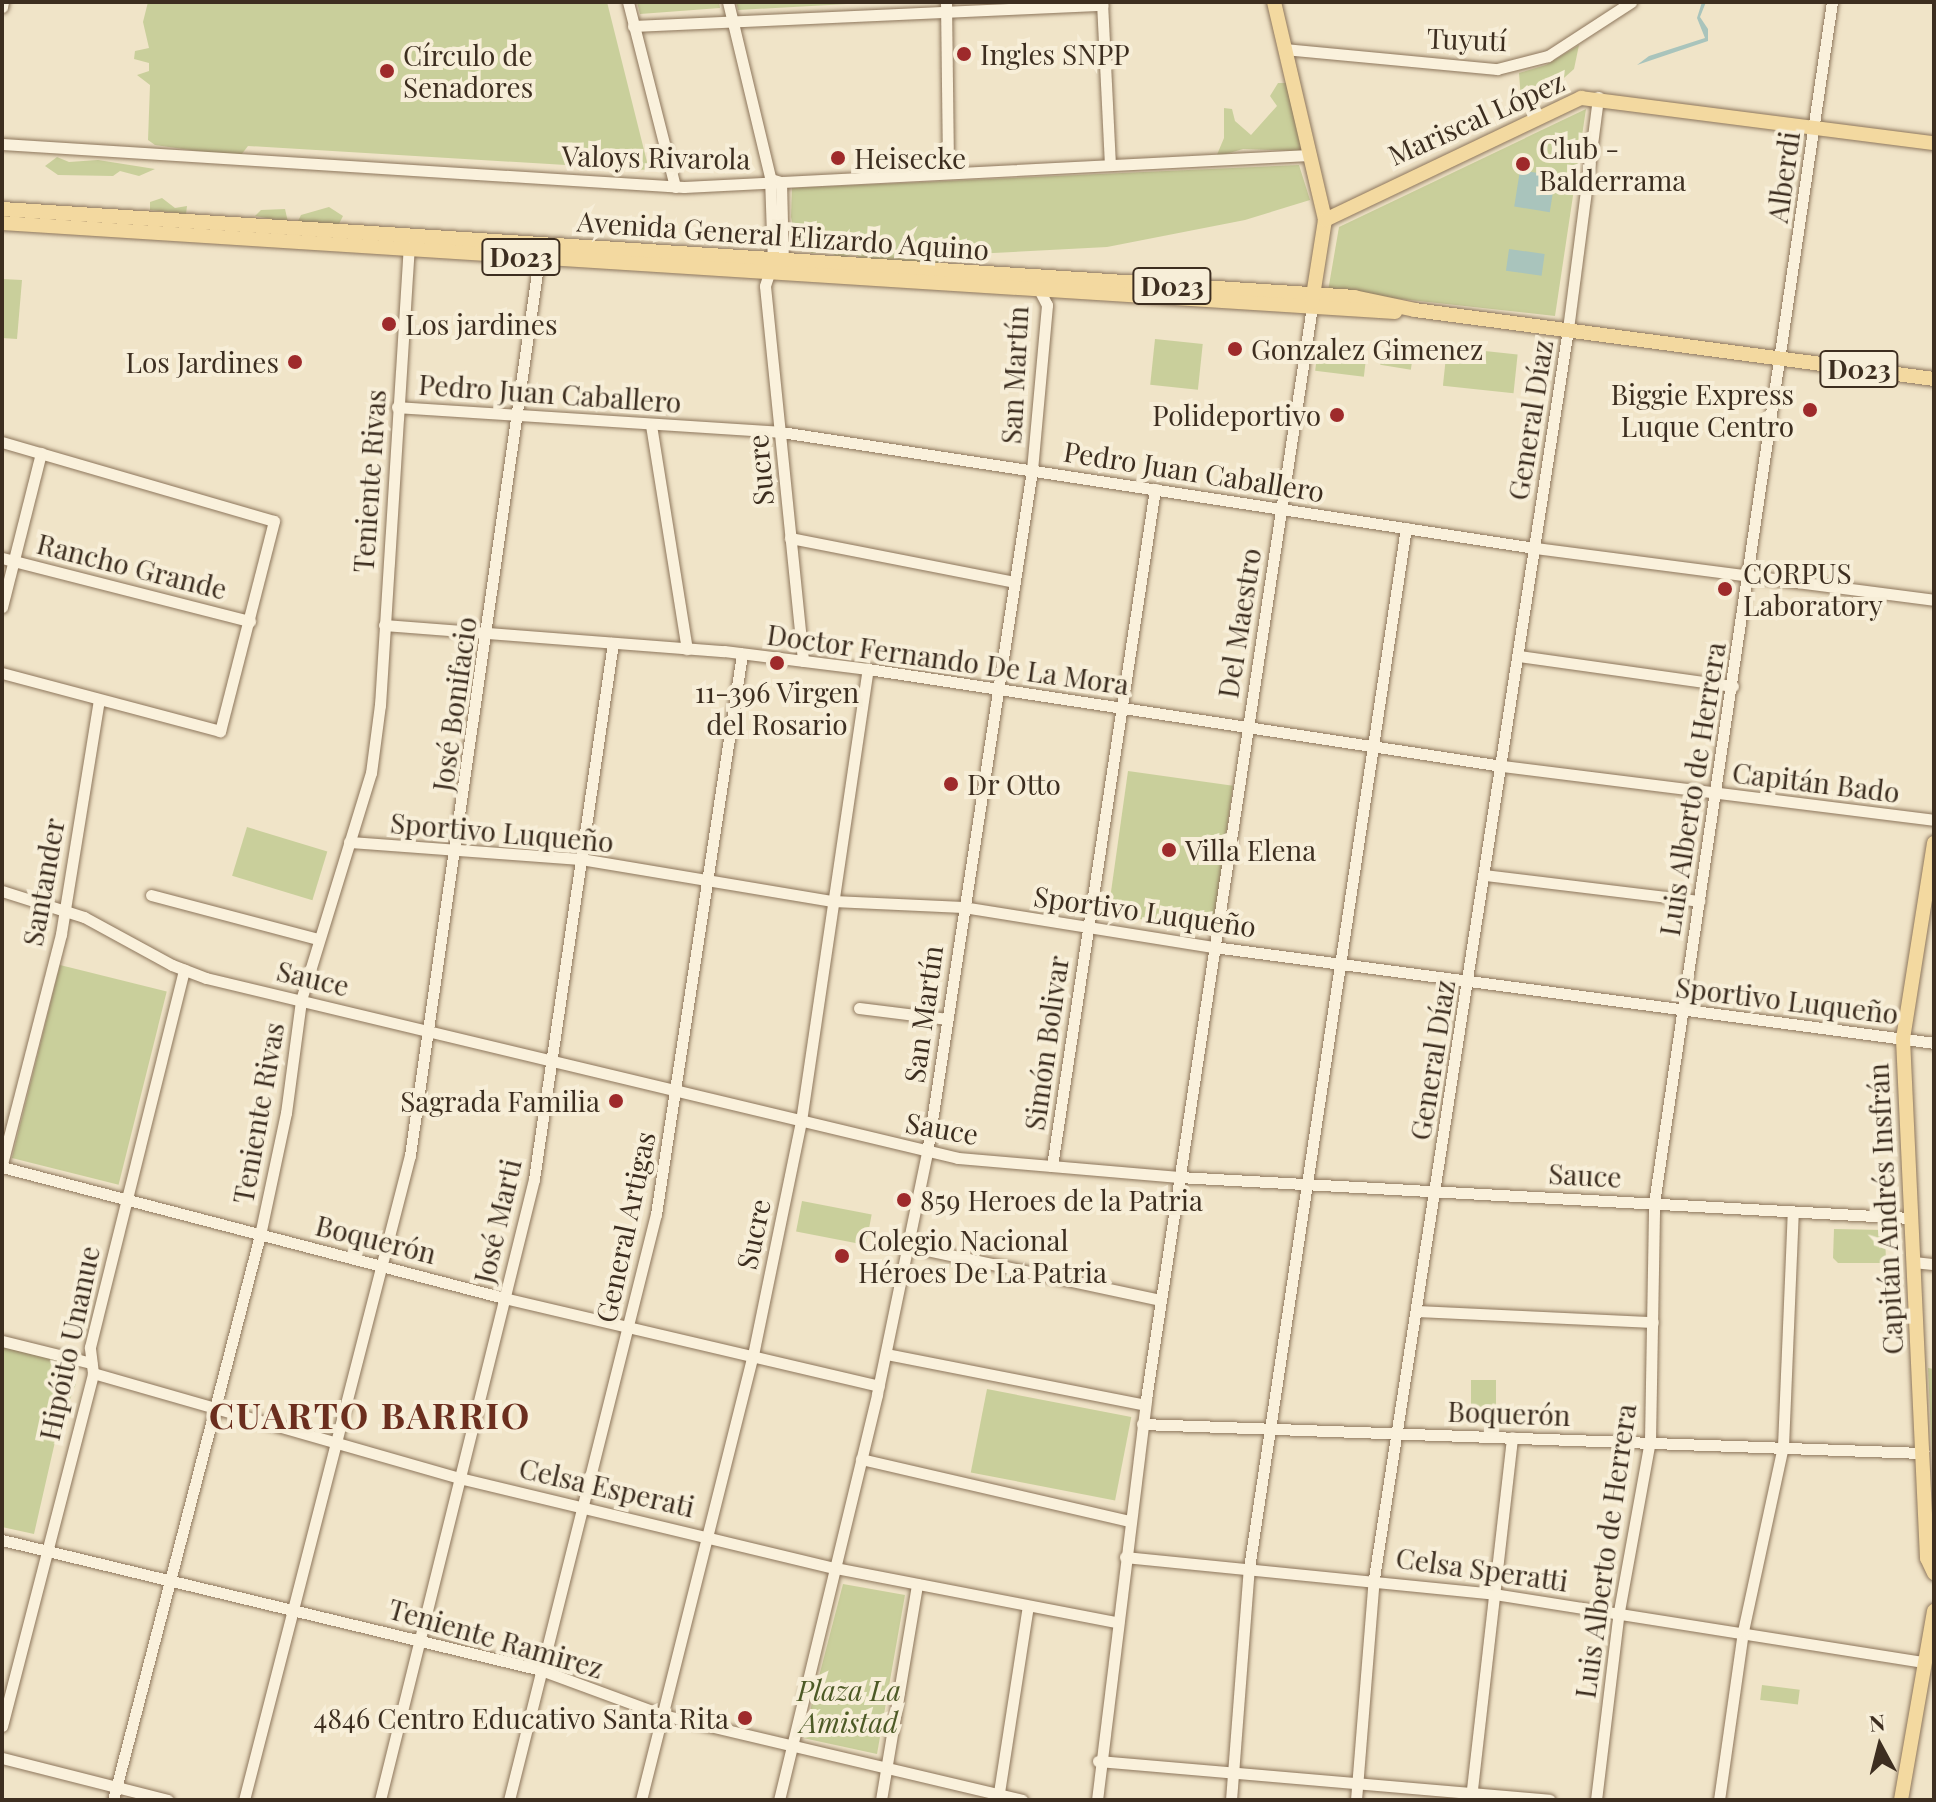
<!DOCTYPE html>
<meta charset="utf-8">
<style>
body{margin:0}
#map{position:relative;width:1936px;height:1802px;overflow:hidden;background:#f0e4c8;font-family:"Playfair Display",serif}
div>[style]{position:absolute}
[style*='--x']{left:calc(var(--x)*1px);top:calc(var(--y)*1px);width:calc(var(--w)*1px);rotate:calc(var(--a)*1deg)}
.green>*{inset:0;background:#c9cf9b;transform-origin:0 0}
.water>*{inset:0;background:#a9c4bc;transform-origin:0 0}
.roads{filter:drop-shadow(0 0 2px #8d765c) drop-shadow(0 0 2px #8d765c)}
.minor>*{height:11px;margin:-5.5px;padding:0 5.5px;transform-origin:5.5px;border-radius:5.5px;background:#faf1dc}
.major>*{height:14px;margin:-7px;padding:0 7px;transform-origin:7px;border-radius:7px;background:#f3d9a0}
.dots>*{width:22px;height:22px;translate:-50% -50%;box-sizing:border-box;border:4px solid #f7eed8;border-radius:50%}
span{translate:-50% -50%;white-space:nowrap;text-align:center;line-height:1.15;-webkit-text-stroke:8px #f7eed8;paint-order:stroke}
.shield-label span{padding:2px 6px;background:#f7eed8;border:2px solid;border-radius:6px;-webkit-text-stroke-width:0}
.shield-label{font-size:26px;color:#3d2e20;font-weight:700}
.street-label{font-size:28px;color:#3d2e20}
.poi-label{font-size:28px;color:#3d2e20}
.left{translate:0 -50%;text-align:left}
.right{translate:-100% -50%;text-align:right}
.park-label{font-size:28px;color:#4d5a26;font-style:italic}
.district-label{font-size:36px;color:#6b2e1e;font-weight:700;letter-spacing:2px}
.frame{position:absolute;inset:0;border:4px solid #3d2e20;pointer-events:none}
.north{position:absolute;left:1840px;top:1706px;width:80px;height:80px;-webkit-text-stroke:6px #f7eed8;paint-order:stroke;rotate:353deg;font-size:22px;font-weight:700;line-height:32px;text-align:center;color:#3d2e20}
.north::after{content:'';display:block;margin:auto;width:28px;height:36px;background:#3d2e20;clip-path:polygon(50% 0,100% 100%,50% 72%,0 100%)}
</style>
<div id="map">
<div class="green">
<div style="clip-path:polygon(148px 2px,607px 2px,649px 170px,248px 146px,241px 155px,225px 155px,155px 145px,148px 140px,150px 85px,137px 75px,149px 71px,149px 63px,134px 59px,135px 51px,149px 48px,143px 22px)"></div>
<div style="clip-path:polygon(637px 2px,719px 2px,720px 8px,640px 14px)"></div>
<div style="clip-path:polygon(736px 2px,865px 2px,865px 3px,738px 10px)"></div>
<div style="clip-path:polygon(1579px 45px,1574px 69px,1556px 85px,1521px 100px,1519px 73px,1546px 65px)"></div>
<div style="clip-path:polygon(1278px 83px,1287px 83px,1306px 139px,1301px 151px,1243px 149px,1216px 157px,1224px 138px,1224px 108px,1232px 109px,1235px 121px,1251px 135px,1277px 106px,1270px 96px)"></div>
<div style="clip-path:polygon(1586px 109px,1555px 316px,1328px 291px,1339px 227px)"></div>
<div style="clip-path:polygon(57px 157px,69px 162px,98px 160px,155px 169px,139px 176px,120px 171px,113px 176px,58px 175px,45px 166px)"></div>
<div style="clip-path:polygon(1299px 165px,1310px 200px,1245px 220px,1107px 247px,935px 256px,940px 264px,863px 261px,854px 253px,841px 260px,832px 253px,811px 253px,807px 245px,796px 244px,791px 217px,792px 188px)"></div>
<div style="clip-path:polygon(162px 198px,175px 208px,187px 206px,186px 214px,150px 210px,150px 202px)"></div>
<div style="clip-path:polygon(329px 207px,343px 216px,338px 226px,298px 221px,301px 215px)"></div>
<div style="clip-path:polygon(285px 209px,288px 222px,255px 216px,261px 210px)"></div>
<div style="clip-path:polygon(2px 279px,22px 280px,17px 339px,2px 338px)"></div>
<div style="left:1155px;top:339px;width:48px;height:46px;rotate:6deg"></div>
<div style="left:1383px;top:347px;width:31px;height:18px;rotate:9deg"></div>
<div style="left:1447px;top:347px;width:71px;height:39px;rotate:6deg"></div>
<div style="left:1318px;top:348px;width:49px;height:23px;rotate:7deg"></div>
<div style="left:1128px;top:771px;width:106px;height:145px;rotate:8deg"></div>
<div style="left:247px;top:827px;width:84px;height:51px;rotate:17deg"></div>
<div style="left:60px;top:965px;width:110px;height:199px;rotate:14deg"></div>
<div style="left:802px;top:1201px;width:71px;height:31px;rotate:11deg"></div>
<div style="clip-path:polygon(1834px 1229px,1885px 1230px,1886px 1263px,1838px 1263px,1833px 1258px)"></div>
<div style="clip-path:polygon(2px 1344px,74px 1360px,69px 1381px,76px 1384px,57px 1433px,34px 1534px,2px 1527px)"></div>
<div style="clip-path:polygon(1928px 1368px,1934px 1369px,1934px 1546px,1932px 1456px)"></div>
<div style="left:1471px;top:1380px;width:25px;height:38px"></div>
<div style="left:987px;top:1389px;width:147px;height:85px;rotate:11deg"></div>
<div style="clip-path:polygon(843px 1584px,905px 1595px,877px 1754px,803px 1738px)"></div>
<div style="left:1762px;top:1685px;width:38px;height:15px;rotate:7deg"></div>
</div>
<div class="water">
<div style="clip-path:polygon(1702px 2px,1706px 2px,1700px 17px,1708px 29px,1708px 41px,1637px 65px,1649px 56px,1705px 38px,1697px 18px)"></div>
<div style="left:1520px;top:170px;width:36px;height:37px;rotate:9deg"></div>
<div style="left:1509px;top:249px;width:36px;height:22px;rotate:8deg"></div>
</div>
<div class="roads">
<div class="minor">
<div style="--x:628;--y:2;--w:191;--a:75.7"></div>
<div style="--x:728;--y:2;--w:180;--a:76.5"></div>
<div style="--x:770;--y:177;--w:84;--a:88"></div>
<div style="--x:773;--y:261;--w:26;--a:108"></div>
<div style="--x:765;--y:286;--w:377;--a:84.2"></div>
<div style="--x:946;--y:2;--w:170;--a:89.3"></div>
<div style="--x:1102;--y:2;--w:162;--a:87.2"></div>
<div style="--x:2;--y:7;--w:5;--a:-79"></div>
<div style="--x:633;--y:26;--w:470;--a:-2.6"></div>
<div style="--x:1284;--y:49;--w:214;--a:5.4"></div>
<div style="--x:1497;--y:69;--w:53;--a:-14.3"></div>
<div style="--x:1548;--y:56;--w:99;--a:-33"></div>
<div style="--x:2;--y:144;--w:683;--a:3.61"></div>
<div style="--x:684;--y:187;--w:626;--a:-2.93"></div>
<div style="--x:774;--y:180;--w:7;--a:16"></div>
<div style="--x:781;--y:182;--w:81;--a:88.6"></div>
<div style="--x:397;--y:407;--w:385;--a:3.7"></div>
<div style="--x:781;--y:432;--w:763;--a:8.75"></div>
<div style="--x:1535;--y:548;--w:402;--a:7.4"></div>
<div style="--x:651;--y:425;--w:227;--a:80.9"></div>
<div style="--x:2;--y:442;--w:283;--a:16.2"></div>
<div style="--x:274;--y:521;--w:217;--a:104.4"></div>
<div style="--x:220;--y:731;--w:226;--a:-165.1"></div>
<div style="--x:790;--y:538;--w:228;--a:11.1"></div>
<div style="--x:2;--y:558;--w:256;--a:14.3"></div>
<div style="--x:2;--y:607;--w:159;--a:-75.8"></div>
<div style="--x:384;--y:625;--w:341;--a:4.4"></div>
<div style="--x:724;--y:651;--w:145;--a:7.1"></div>
<div style="--x:868;--y:669;--w:641;--a:8.7"></div>
<div style="--x:1502;--y:766;--w:435;--a:7.1"></div>
<div style="--x:1519;--y:656;--w:216;--a:8"></div>
<div style="--x:349;--y:842;--w:233;--a:4.2"></div>
<div style="--x:581;--y:859;--w:255;--a:9.5"></div>
<div style="--x:833;--y:901;--w:130;--a:2.6"></div>
<div style="--x:963;--y:907;--w:254;--a:9.1"></div>
<div style="--x:1214;--y:947;--w:726;--a:7.59"></div>
<div style="--x:1485;--y:875;--w:216;--a:6.9"></div>
<div style="--x:2;--y:891;--w:86;--a:17.6"></div>
<div style="--x:84;--y:917;--w:100;--a:28.6"></div>
<div style="--x:172;--y:965;--w:36;--a:21"></div>
<div style="--x:206;--y:978;--w:773;--a:13.46"></div>
<div style="--x:958;--y:1158;--w:222;--a:4.9"></div>
<div style="--x:1179;--y:1177;--w:731;--a:3.21"></div>
<div style="--x:151;--y:895;--w:173;--a:14.8"></div>
<div style="--x:859;--y:1008;--w:89;--a:7.1"></div>
<div style="--x:2;--y:1164;--w:237;--a:-75.6"></div>
<div style="--x:61;--y:934;--w:237;--a:-80.8"></div>
<div style="--x:1052;--y:1166;--w:685;--a:-81.35"></div>
<div style="--x:2;--y:1167;--w:519;--a:14.63"></div>
<div style="--x:504;--y:1298;--w:385;--a:13.2"></div>
<div style="--x:908;--y:1246;--w:258;--a:12.1"></div>
<div style="--x:1914;--y:1262;--w:20;--a:6"></div>
<div style="--x:1417;--y:1311;--w:236;--a:2.7"></div>
<div style="--x:2;--y:1341;--w:92;--a:13.9"></div>
<div style="--x:886;--y:1354;--w:264;--a:11.1"></div>
<div style="--x:93;--y:1373;--w:381;--a:16"></div>
<div style="--x:459;--y:1478;--w:387;--a:13.5"></div>
<div style="--x:835;--y:1568;--w:286;--a:10.9"></div>
<div style="--x:1142;--y:1424;--w:782;--a:2.13"></div>
<div style="--x:861;--y:1459;--w:276;--a:13"></div>
<div style="--x:2;--y:1540;--w:554;--a:13.56"></div>
<div style="--x:541;--y:1670;--w:130;--a:20.2"></div>
<div style="--x:663;--y:1715;--w:369;--a:13.3"></div>
<div style="--x:1125;--y:1557;--w:371;--a:5.7"></div>
<div style="--x:1494;--y:1594;--w:436;--a:9"></div>
<div style="--x:2;--y:1726;--w:365;--a:-75.5"></div>
<div style="--x:93;--y:1373;--w:26;--a:-97"></div>
<div style="--x:90;--y:1347;--w:389;--a:-76"></div>
<div style="--x:2;--y:1758;--w:171;--a:14.2"></div>
<div style="--x:1098;--y:1761;--w:453;--a:4.9"></div>
<div style="--x:1471;--y:1798;--w:363;--a:-83.5"></div>
<div style="--x:998;--y:1799;--w:195;--a:-81.2"></div>
<div style="--x:113;--y:1800;--w:584;--a:-75.42"></div>
<div style="--x:260;--y:1235;--w:125;--a:-78"></div>
<div style="--x:286;--y:1113;--w:114;--a:-82.4"></div>
<div style="--x:301;--y:1000;--w:238;--a:-72.9"></div>
<div style="--x:371;--y:773;--w:69;--a:-82.5"></div>
<div style="--x:380;--y:705;--w:463;--a:-86.4"></div>
<div style="--x:244;--y:1800;--w:666;--a:-75.57"></div>
<div style="--x:410;--y:1155;--w:905;--a:-81.81"></div>
<div style="--x:380;--y:1800;--w:640;--a:-76.07"></div>
<div style="--x:534;--y:1179;--w:542;--a:-81.62"></div>
<div style="--x:509;--y:1800;--w:604;--a:-75.92"></div>
<div style="--x:656;--y:1214;--w:567;--a:-81.27"></div>
<div style="--x:641;--y:1800;--w:459;--a:-75.9"></div>
<div style="--x:753;--y:1355;--w:239;--a:-78.4"></div>
<div style="--x:801;--y:1121;--w:457;--a:-81.6"></div>
<div style="--x:779;--y:1800;--w:418;--a:-76.4"></div>
<div style="--x:877;--y:1394;--w:246;--a:-78.3"></div>
<div style="--x:927;--y:1153;--w:691;--a:-81.26"></div>
<div style="--x:1032;--y:470;--w:166;--a:-84.8"></div>
<div style="--x:1047;--y:305;--w:22;--a:-117"></div>
<div style="--x:881;--y:1800;--w:219;--a:-80.5"></div>
<div style="--x:1097;--y:1800;--w:404;--a:-83"></div>
<div style="--x:1146;--y:1399;--w:1105;--a:-81.36"></div>
<div style="--x:1231;--y:1800;--w:233;--a:-85.6"></div>
<div style="--x:1249;--y:1568;--w:1052;--a:-81.42"></div>
<div style="--x:1356;--y:1800;--w:223;--a:-85.4"></div>
<div style="--x:1374;--y:1578;--w:1264;--a:-81.17"></div>
<div style="--x:1568;--y:329;--w:234;--a:-82.6"></div>
<div style="--x:1596;--y:1800;--w:190;--a:-83.1"></div>
<div style="--x:1619;--y:1611;--w:173;--a:-79.7"></div>
<div style="--x:1650;--y:1441;--w:238;--a:-89"></div>
<div style="--x:1654;--y:1203;--w:1214;--a:-81.57"></div>
<div style="--x:1719;--y:1800;--w:171;--a:-81.9"></div>
<div style="--x:1743;--y:1631;--w:189;--a:-77.8"></div>
<div style="--x:1783;--y:1446;--w:234;--a:-87.6"></div>
</div>
<div class="major">
<div style="--x:1274;--y:2;--w:224;--a:76.8"></div>
<div style="--x:2;--y:209;--w:1355;--a:3.72"></div>
<div style="--x:1354;--y:297;--w:62;--a:12"></div>
<div style="--x:1415;--y:310;--w:524;--a:7.57"></div>
<div style="--x:2;--y:223;--w:1396;--a:3.66"></div>
<div style="--x:1312;--y:302;--w:83;--a:-81"></div>
<div style="--x:1325;--y:220;--w:284;--a:-25.5"></div>
<div style="--x:1581;--y:98;--w:356;--a:7.3"></div>
<div style="--x:1934;--y:843;--w:198;--a:99"></div>
<div style="--x:1903;--y:1039;--w:520;--a:87.35"></div>
<div style="--x:1927;--y:1558;--w:17;--a:65"></div>
<div style="--x:1901;--y:1800;--w:192;--a:-80.1"></div>
</div>
</div>
<div class="dots">
<div style="left:964px;top:54px;background:#9e2a2b"></div>
<div style="left:387px;top:71px;background:#9e2a2b"></div>
<div style="left:838px;top:158px;background:#9e2a2b"></div>
<div style="left:1523px;top:164px;background:#9e2a2b"></div>
<div style="left:389px;top:324px;background:#9e2a2b"></div>
<div style="left:1235px;top:349px;background:#9e2a2b"></div>
<div style="left:295px;top:362px;background:#9e2a2b"></div>
<div style="left:1810px;top:410px;background:#9e2a2b"></div>
<div style="left:1337px;top:415px;background:#9e2a2b"></div>
<div style="left:1725px;top:589px;background:#9e2a2b"></div>
<div style="left:777px;top:663px;background:#9e2a2b"></div>
<div style="left:951px;top:784px;background:#9e2a2b"></div>
<div style="left:1169px;top:850px;background:#9e2a2b"></div>
<div style="left:616px;top:1101px;background:#9e2a2b"></div>
<div style="left:904px;top:1200px;background:#9e2a2b"></div>
<div style="left:842px;top:1256px;background:#9e2a2b"></div>
<div style="left:745px;top:1718px;background:#9e2a2b"></div>
</div>
<div class="shield-label">
<span style="left:521px;top:257px">D023</span>
<span style="left:1172px;top:286px">D023</span>
<span style="left:1859px;top:369px">D023</span>
</div>
<div class="street-label">
<span style="left:1467px;top:39px;rotate:2deg">Tuyutí</span>
<span style="left:1476px;top:118px;rotate:-24deg">Mariscal López</span>
<span style="left:656px;top:157px;rotate:1deg">Valoys Rivarola</span>
<span style="left:1783px;top:177px;rotate:-82deg">Alberdi</span>
<span style="left:783px;top:235px;rotate:4deg">Avenida General Elizardo Aquino</span>
<span style="left:1014px;top:375px;rotate:-87deg">San Martín</span>
<span style="left:550px;top:393px;rotate:4deg">Pedro Juan Caballero</span>
<span style="left:1530px;top:420px;rotate:-81deg">General Díaz</span>
<span style="left:760px;top:470px;rotate:-95deg">Sucre</span>
<span style="left:1194px;top:471px;rotate:9deg">Pedro Juan Caballero</span>
<span style="left:369px;top:481px;rotate:-86deg">Teniente Rivas</span>
<span style="left:132px;top:566px;rotate:14deg">Rancho Grande</span>
<span style="left:1239px;top:623px;rotate:-81deg">Del Maestro</span>
<span style="left:948px;top:659px;rotate:8deg">Doctor Fernando De La Mora</span>
<span style="left:454px;top:704px;rotate:-82deg">José Bonifacio</span>
<span style="left:1816px;top:782px;rotate:7deg">Capitán Bado</span>
<span style="left:1692px;top:789px;rotate:-81deg">Luis Alberto de Herrera</span>
<span style="left:502px;top:832px;rotate:5deg">Sportivo Luqueño</span>
<span style="left:43px;top:882px;rotate:-80deg">Santander</span>
<span style="left:1145px;top:911px;rotate:8deg">Sportivo Luqueño</span>
<span style="left:313px;top:978px;rotate:13deg">Sauce</span>
<span style="left:1787px;top:1000px;rotate:7deg">Sportivo Luqueño</span>
<span style="left:923px;top:1014px;rotate:-82deg">San Martín</span>
<span style="left:1046px;top:1043px;rotate:-82deg">Simón Bolivar</span>
<span style="left:1432px;top:1060px;rotate:-81deg">General Díaz</span>
<span style="left:258px;top:1113px;rotate:-80deg">Teniente Rivas</span>
<span style="left:942px;top:1128px;rotate:10deg">Sauce</span>
<span style="left:1585px;top:1175px;rotate:3deg">Sauce</span>
<span style="left:1885px;top:1209px;rotate:-93deg">Capitán Andrés Insfrán</span>
<span style="left:497px;top:1221px;rotate:-77deg">José Marti</span>
<span style="left:625px;top:1227px;rotate:-78deg">General Artigas</span>
<span style="left:753px;top:1234px;rotate:-78deg">Sucre</span>
<span style="left:376px;top:1239px;rotate:14deg">Boquerón</span>
<span style="left:69px;top:1343px;rotate:-78deg">Hipóito Unanue</span>
<span style="left:1509px;top:1413px;rotate:2deg">Boquerón</span>
<span style="left:607px;top:1487px;rotate:13deg">Celsa Esperati</span>
<span style="left:1605px;top:1551px;rotate:-82deg">Luis Alberto de Herrera</span>
<span style="left:1482px;top:1569px;rotate:8deg">Celsa Speratti</span>
<span style="left:496px;top:1638px;rotate:16deg">Teniente Ramirez</span>
</div>
<div class="poi-label">
<span class="left" style="left:980px;top:54px">Ingles SNPP</span>
<span class="left" style="left:403px;top:71px">Círculo de<br>Senadores</span>
<span class="left" style="left:1539px;top:164px">Club -<br>Balderrama</span>
<span class="left" style="left:854px;top:158px">Heisecke</span>
<span class="left" style="left:405px;top:324px">Los jardines</span>
<span class="left" style="left:1251px;top:349px">Gonzalez Gimenez</span>
<span class="right" style="left:279px;top:362px">Los Jardines</span>
<span class="right" style="left:1794px;top:410px">Biggie Express<br>Luque Centro</span>
<span class="right" style="left:1321px;top:415px">Polideportivo</span>
<span class="left" style="left:1743px;top:589px">CORPUS<br>Laboratory</span>
<span style="left:777px;top:708px">11-396 Virgen<br>del Rosario</span>
<span class="left" style="left:967px;top:784px">Dr Otto</span>
<span class="left" style="left:1185px;top:850px">Villa Elena</span>
<span class="right" style="left:600px;top:1101px">Sagrada Familia</span>
<span class="left" style="left:920px;top:1200px">859 Heroes de la Patria</span>
<span class="left" style="left:858px;top:1256px">Colegio Nacional<br>Héroes De La Patria</span>
<span class="right" style="left:729px;top:1718px">4846 Centro Educativo Santa Rita</span>
</div>
<div class="park-label">
<span style="left:849px;top:1706px">Plaza La<br>Amistad</span>
</div>
<div class="district-label">
<span style="left:370px;top:1415px">CUARTO BARRIO</span>
</div>
<div class="frame"></div>
<div class="north">N</div>
</div>
